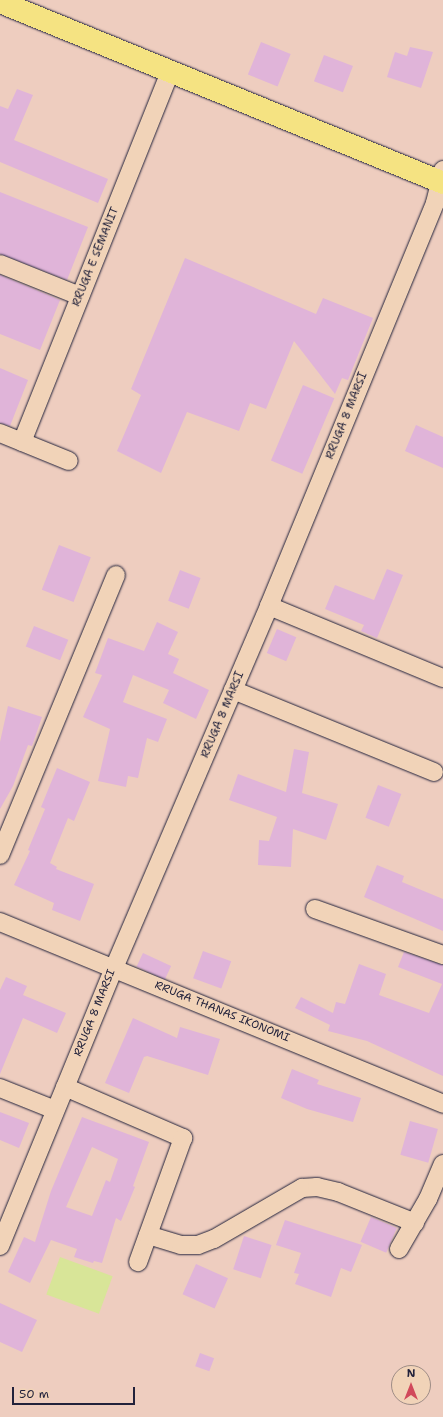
<!DOCTYPE html>
<style>
body{margin:0}
#map{position:relative;width:443px;height:1417px;overflow:hidden;background:#eecdbf;font-family:"Shantell Sans",sans-serif}
div>[style]{position:absolute}
[style*='--x']{left:calc(var(--x)*1px);top:calc(var(--y)*1px);width:calc(var(--w)*1px);rotate:calc(var(--a)*1deg)}
.green>*{inset:0;background:#d8e598;transform-origin:0 0}
.building>*{inset:0;background:#e0b4d9;transform-origin:0 0}
.roads{filter:drop-shadow(0 0 1px #22223b) drop-shadow(0 0 1px #22223b)}
.minor>*{height:18px;margin:-9px;padding:0 9px;transform-origin:9px;border-radius:9px;background:#f1d3b8}
.major>*{height:22px;margin:-11px;padding:0 11px;transform-origin:11px;border-radius:11px;background:#f5e382}
span{translate:-50% -50%;white-space:nowrap;text-align:center;line-height:1.15;-webkit-text-stroke:3px #f1d3b8;paint-order:stroke}
.street-label{font-size:11px;color:#22223b}
.north{position:absolute;left:391px;top:1365px;width:40px;height:40px;box-sizing:border-box;background:#f1d3b8;border:1px solid #9e8c86;border-radius:50%;rotate:0deg;font-size:11px;font-weight:700;line-height:16px;text-align:center;color:#22223b}
.north::after{content:'';display:block;margin:auto;width:14px;height:18px;background:#d1495b;clip-path:polygon(50% 0,100% 100%,50% 72%,0 100%)}
.scale{position:absolute;left:12px;top:1387px;width:123px;height:18px;box-sizing:border-box;border:2px solid #22223b;border-top:0;padding-left:5px;font-size:12px;line-height:14px;white-space:nowrap;color:#22223b;-webkit-text-stroke:3px #f1d3b8;paint-order:stroke}
</style>
<div id="map">
<div class="green">
<div style="left:60px;top:1257px;width:56px;height:40px;rotate:20deg"></div>
</div>
<div class="building">
<div style="left:261px;top:42px;width:32px;height:35px;rotate:22deg"></div>
<div style="clip-path:polygon(410px 47px,433px 52px,421px 88px,387px 77px,395px 52px,407px 56px)"></div>
<div style="left:324px;top:55px;width:31px;height:28px;rotate:21deg"></div>
<div style="clip-path:polygon(17px 89px,33px 95px,14px 140px,108px 179px,98px 203px,0 162px,0 106px,8px 109px)"></div>
<div style="clip-path:polygon(0 192px,88px 227px,67px 280px,0 254px)"></div>
<div style="clip-path:polygon(185px 258px,316px 314px,323px 298px,373px 318px,348px 380px,342px 378px,335px 394px,294px 341px,266px 409px,250px 403px,239px 431px,187px 412px,161px 473px,117px 451px,141px 395px,131px 389px)"></div>
<div style="clip-path:polygon(0 275px,60px 300px,40px 350px,0 334px)"></div>
<div style="clip-path:polygon(0 368px,28px 380px,10px 426px,0 423px)"></div>
<div style="left:303px;top:385px;width:34px;height:82px;rotate:23deg"></div>
<div style="clip-path:polygon(416px 425px,443px 437px,443px 468px,405px 451px)"></div>
<div style="left:59px;top:545px;width:34px;height:48px;rotate:21deg"></div>
<div style="clip-path:polygon(387px 569px,403px 575px,377px 638px,361px 631px,364px 625px,325px 609px,335px 585px,374px 600px)"></div>
<div style="left:180px;top:570px;width:22px;height:33px;rotate:21deg"></div>
<div style="clip-path:polygon(157px 622px,178px 632px,168px 654px,179px 659px,173px 673px,209px 690px,196px 719px,163px 703px,169px 690px,133px 675px,123px 702px,167px 719px,158px 742px,147px 738px,138px 778px,128px 776px,126px 787px,98px 781px,110px 729px,83px 717px,102px 675px,95px 673px,108px 638px,144px 651px)"></div>
<div style="left:34px;top:626px;width:37px;height:22px;rotate:22deg"></div>
<div style="left:277px;top:629px;width:21px;height:26px;rotate:23deg"></div>
<div style="clip-path:polygon(8px 706px,42px 717px,32px 746px,28px 745px,13px 786px,0 809px,0 742px)"></div>
<div style="clip-path:polygon(294px 749px,309px 752px,302px 793px,338px 804px,326px 840px,293px 829px,291px 867px,258px 865px,259px 840px,269px 841px,277px 817px,229px 800px,238px 774px,286px 792px)"></div>
<div style="clip-path:polygon(57px 768px,90px 782px,74px 821px,68px 818px,50px 863px,57px 867px,56px 869px,94px 884px,80px 921px,52px 910px,54px 903px,14px 885px,30px 851px,28px 850px,45px 809px,41px 807px)"></div>
<div style="left:378px;top:785px;width:25px;height:35px;rotate:21deg"></div>
<div style="clip-path:polygon(377px 865px,404px 876px,402px 882px,443px 899px,443px 931px,364px 897px)"></div>
<div style="left:203px;top:951px;width:30px;height:29px;rotate:20deg"></div>
<div style="clip-path:polygon(404px 952px,443px 965px,443px 1076px,367px 1041px,328px 1031px,330px 1025px,295px 1008px,301px 997px,333px 1013px,336px 1002px,345px 1004px,359px 964px,386px 974px,379px 995px,429px 1013px,442px 984px,398px 967px)"></div>
<div style="left:143px;top:953px;width:31px;height:15px;rotate:25deg"></div>
<div style="clip-path:polygon(6px 977px,27px 986px,23px 995px,66px 1013px,57px 1033px,23px 1018px,0 1074px,0 990px)"></div>
<div style="clip-path:polygon(133px 1018px,177px 1038px,180px 1027px,220px 1039px,208px 1075px,147px 1056px,144px 1057px,129px 1093px,105px 1083px)"></div>
<div style="clip-path:polygon(292px 1069px,319px 1080px,317px 1084px,361px 1098px,353px 1122px,307px 1109px,281px 1098px)"></div>
<div style="clip-path:polygon(0 1112px,29px 1123px,19px 1148px,0 1140px)"></div>
<div style="clip-path:polygon(evenodd,82px 1117px,149px 1142px,133px 1186px,135px 1187px,121px 1221px,116px 1218px,102px 1263px,94px 1261px,93px 1263px,74px 1257px,77px 1249px,51px 1240px,30px 1283px,8px 1272px,24px 1237px,35px 1242px,51px 1191px,82px 1117px,92px 1147px,118px 1159px,110px 1182px,106px 1180px,92px 1216px,66px 1207px,92px 1147px)"></div>
<div style="left:410px;top:1121px;width:29px;height:35px;rotate:16deg"></div>
<div style="left:371px;top:1217px;width:28px;height:27px;rotate:23deg"></div>
<div style="clip-path:polygon(285px 1220px,362px 1245px,351px 1272px,341px 1268px,331px 1297px,295px 1284px,299px 1274px,294px 1273px,301px 1253px,276px 1245px)"></div>
<div style="left:244px;top:1236px;width:29px;height:35px;rotate:18deg"></div>
<div style="left:196px;top:1264px;width:35px;height:33px;rotate:24deg"></div>
<div style="clip-path:polygon(0 1303px,37px 1320px,22px 1352px,0 1342px)"></div>
<div style="left:200px;top:1353px;width:15px;height:14px;rotate:20deg"></div>
</div>
<div class="roads">
<div class="minor">
<div style="--x:0;--y:264;--w:86;--a:21.8"></div>
<div style="--x:0;--y:433;--w:74;--a:22.1"></div>
<div style="--x:22;--y:442;--w:399;--a:-68.2"></div>
<div style="--x:269;--y:606;--w:188;--a:22.5"></div>
<div style="--x:233;--y:690;--w:217;--a:22.2"></div>
<div style="--x:0;--y:855;--w:303;--a:-67.5"></div>
<div style="--x:315;--y:909;--w:136;--a:19.8"></div>
<div style="--x:0;--y:922;--w:479;--a:22.3"></div>
<div style="--x:65;--y:1087;--w:129;--a:23.4"></div>
<div style="--x:183;--y:1138;--w:132;--a:109.9"></div>
<div style="--x:0;--y:1088;--w:59;--a:21.8"></div>
<div style="--x:148;--y:1235;--w:34;--a:17"></div>
<div style="--x:181;--y:1245;--w:17;--a:0"></div>
<div style="--x:198;--y:1245;--w:17;--a:-21"></div>
<div style="--x:214;--y:1239;--w:102;--a:-30.1"></div>
<div style="--x:302;--y:1188;--w:15;--a:-4"></div>
<div style="--x:317;--y:1187;--w:22;--a:13"></div>
<div style="--x:338;--y:1192;--w:83;--a:21.9"></div>
<div style="--x:0;--y:1246;--w:300;--a:-67.7"></div>
<div style="--x:114;--y:968;--w:394;--a:-66.8"></div>
<div style="--x:269;--y:606;--w:436;--a:-67.6"></div>
<div style="--x:435;--y:203;--w:34;--a:-76"></div>
<div style="--x:399;--y:1249;--w:58;--a:-59.9"></div>
<div style="--x:428;--y:1199;--w:38;--a:-67"></div>
</div>
<div class="major">
<div style="--x:0;--y:2;--w:479;--a:22.2"></div>
</div>
</div>
<div class="street-label">
<span style="left:96px;top:257px;rotate:-68deg">RRUGA E SEMANIT</span>
<span style="left:347px;top:416px;rotate:-68deg">RRUGA 8 MARSI</span>
<span style="left:223px;top:715px;rotate:-67deg">RRUGA 8 MARSI</span>
<span style="left:222px;top:1012px;rotate:22deg">RRUGA THANAS IKONOMI</span>
<span style="left:95px;top:1013px;rotate:-68deg">RRUGA 8 MARSI</span>
</div>
<div class="north">N</div>
<div class="scale">50 m</div>
</div>
